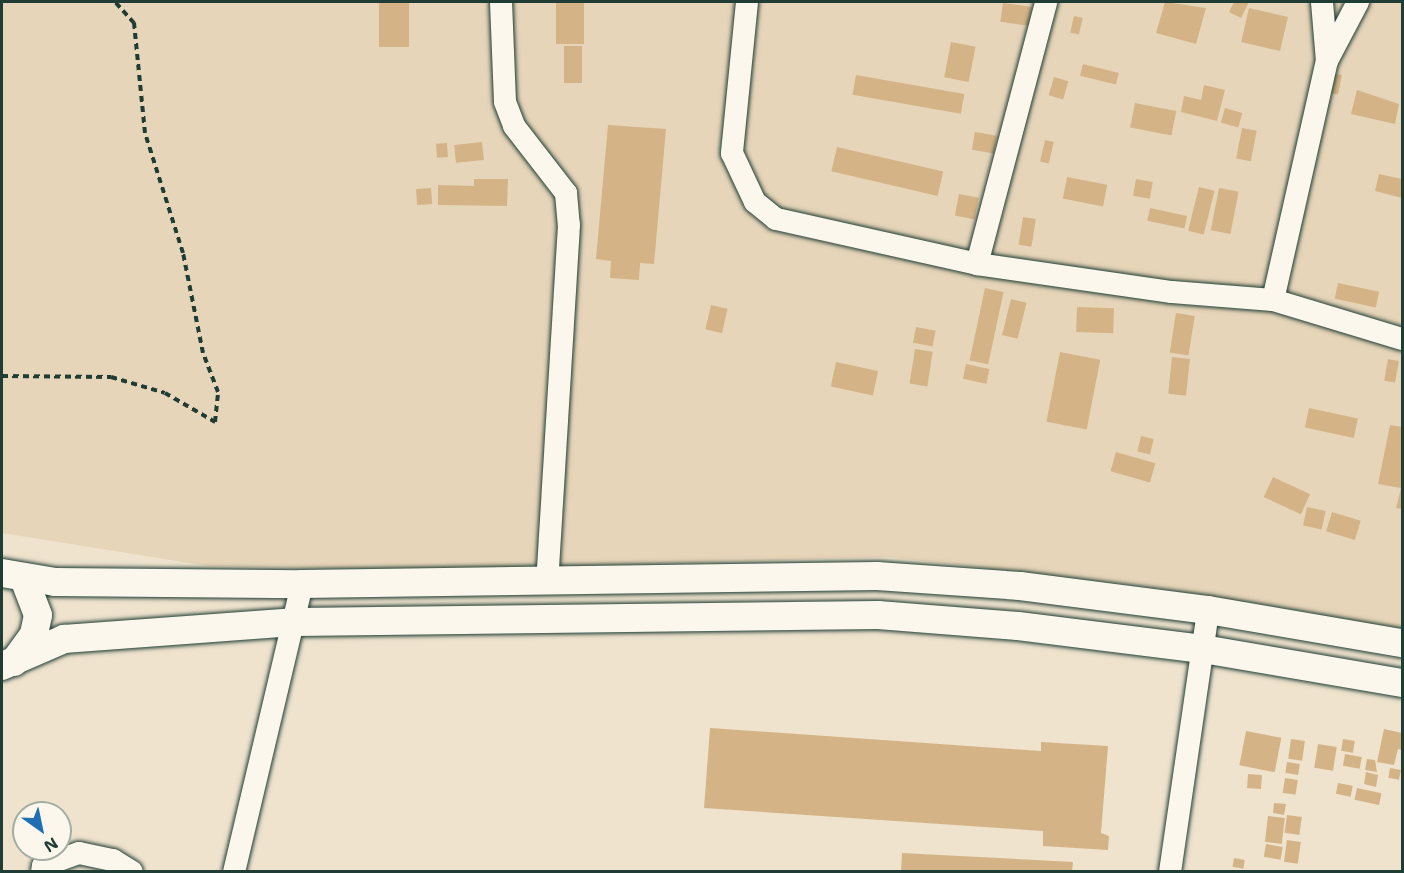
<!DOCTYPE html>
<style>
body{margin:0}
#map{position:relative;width:1404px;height:873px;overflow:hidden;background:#efe3ce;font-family:"Shantell Sans",sans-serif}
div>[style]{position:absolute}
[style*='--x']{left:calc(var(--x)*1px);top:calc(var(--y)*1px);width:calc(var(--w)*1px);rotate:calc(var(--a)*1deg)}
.built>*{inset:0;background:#e7d5b9}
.building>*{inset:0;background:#d4b487;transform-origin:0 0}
.path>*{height:4px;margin-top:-2px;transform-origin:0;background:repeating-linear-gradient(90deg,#1f3d34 0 6px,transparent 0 10.5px)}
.roads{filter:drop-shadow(0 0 2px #1f3d34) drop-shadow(0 0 2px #1f3d34)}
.minor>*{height:22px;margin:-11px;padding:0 11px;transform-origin:11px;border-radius:11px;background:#fbf7ec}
.major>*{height:28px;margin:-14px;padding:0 14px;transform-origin:14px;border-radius:14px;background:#fbf7ec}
span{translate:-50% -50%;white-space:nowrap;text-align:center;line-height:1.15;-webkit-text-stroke:6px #fbf7ec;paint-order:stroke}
.frame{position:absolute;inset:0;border:3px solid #1f3d34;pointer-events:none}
.north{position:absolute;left:12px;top:801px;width:60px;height:60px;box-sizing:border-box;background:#fbf7ec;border:2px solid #a3ada2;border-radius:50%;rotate:147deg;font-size:16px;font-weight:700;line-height:24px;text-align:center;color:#1f3d34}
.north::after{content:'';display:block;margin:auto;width:21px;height:27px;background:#1f6fb2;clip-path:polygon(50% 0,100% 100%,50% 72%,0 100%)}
</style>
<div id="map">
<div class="built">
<div style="clip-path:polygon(2px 2px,1402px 2px,1402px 629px,1137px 585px,887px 557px,427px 570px,208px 566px,2px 533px)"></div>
</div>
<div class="building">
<div style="left:379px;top:2px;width:30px;height:45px"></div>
<div style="left:556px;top:2px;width:28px;height:42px"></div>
<div style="clip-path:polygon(1165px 2px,1206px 8px,1196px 44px,1156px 33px)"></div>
<div style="clip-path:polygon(1234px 2px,1249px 2px,1241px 18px,1229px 12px)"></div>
<div style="left:1003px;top:3px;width:29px;height:19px;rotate:8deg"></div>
<div style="left:1249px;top:8px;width:40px;height:35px;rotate:13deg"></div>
<div style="left:1074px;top:16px;width:9px;height:17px;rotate:13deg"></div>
<div style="left:951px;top:42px;width:25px;height:36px;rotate:11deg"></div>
<div style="left:564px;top:46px;width:18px;height:37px"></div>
<div style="left:1083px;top:64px;width:37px;height:12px;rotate:14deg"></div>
<div style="left:1332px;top:73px;width:10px;height:20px;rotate:11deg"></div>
<div style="left:856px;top:75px;width:110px;height:20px;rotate:10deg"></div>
<div style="left:1054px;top:77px;width:15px;height:19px;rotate:16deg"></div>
<div style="clip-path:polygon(1204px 85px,1225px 90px,1217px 121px,1181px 112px,1184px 96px,1201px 100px)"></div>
<div style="clip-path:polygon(1357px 90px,1399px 104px,1395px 124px,1351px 114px)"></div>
<div style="left:1135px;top:103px;width:42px;height:25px;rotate:11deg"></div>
<div style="left:1225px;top:108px;width:18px;height:15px;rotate:16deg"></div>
<div style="clip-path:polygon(608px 125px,666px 129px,654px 264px,640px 263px,639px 280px,610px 278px,611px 261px,596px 259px)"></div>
<div style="left:1242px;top:128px;width:15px;height:31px;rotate:11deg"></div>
<div style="left:975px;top:132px;width:22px;height:18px;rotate:10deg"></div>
<div style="left:1045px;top:140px;width:9px;height:22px;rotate:13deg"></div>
<div style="left:482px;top:142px;width:18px;height:28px;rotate:84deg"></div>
<div style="left:447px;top:143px;width:14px;height:11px;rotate:86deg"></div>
<div style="left:837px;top:147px;width:109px;height:25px;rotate:13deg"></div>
<div style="clip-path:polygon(1379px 174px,1402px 179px,1402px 198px,1375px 191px)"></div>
<div style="left:1067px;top:177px;width:41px;height:22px;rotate:11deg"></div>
<div style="clip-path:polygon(474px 179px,508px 179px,507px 206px,438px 205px,438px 185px,474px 186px)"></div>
<div style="left:1136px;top:179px;width:17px;height:17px;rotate:10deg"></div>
<div style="left:1199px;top:187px;width:16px;height:45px;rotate:14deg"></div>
<div style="left:431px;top:188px;width:16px;height:15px;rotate:86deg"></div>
<div style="left:1219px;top:188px;width:20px;height:43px;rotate:11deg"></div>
<div style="left:959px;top:194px;width:20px;height:22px;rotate:11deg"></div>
<div style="left:1150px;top:208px;width:38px;height:13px;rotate:12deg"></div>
<div style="left:1023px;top:217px;width:13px;height:28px;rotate:9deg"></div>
<div style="left:1338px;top:283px;width:42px;height:16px;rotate:12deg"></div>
<div style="left:985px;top:288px;width:19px;height:74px;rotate:12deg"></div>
<div style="left:1011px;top:299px;width:16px;height:37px;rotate:14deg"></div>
<div style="left:711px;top:305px;width:17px;height:25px;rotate:13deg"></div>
<div style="left:1077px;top:307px;width:37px;height:25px;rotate:2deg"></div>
<div style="left:1176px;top:313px;width:19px;height:40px;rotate:9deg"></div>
<div style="left:916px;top:327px;width:20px;height:16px;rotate:11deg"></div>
<div style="left:915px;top:349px;width:18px;height:35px;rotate:9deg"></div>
<div style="left:1060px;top:352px;width:41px;height:71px;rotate:11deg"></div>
<div style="left:1172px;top:357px;width:18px;height:37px;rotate:6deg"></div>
<div style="left:1388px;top:359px;width:11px;height:22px;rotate:10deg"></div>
<div style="left:836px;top:362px;width:43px;height:25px;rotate:12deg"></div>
<div style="left:966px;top:364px;width:24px;height:15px;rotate:12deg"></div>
<div style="left:1309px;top:408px;width:50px;height:20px;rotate:12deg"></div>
<div style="clip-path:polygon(1390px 425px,1402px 427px,1402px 509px,1396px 508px,1401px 488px,1378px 484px)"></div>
<div style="left:1141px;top:436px;width:13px;height:16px;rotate:13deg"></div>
<div style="left:1116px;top:452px;width:41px;height:20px;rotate:16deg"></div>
<div style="left:1273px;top:477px;width:41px;height:22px;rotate:25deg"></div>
<div style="left:1307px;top:507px;width:19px;height:19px;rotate:12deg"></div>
<div style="left:1332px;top:512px;width:30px;height:20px;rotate:17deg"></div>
<div style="clip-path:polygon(710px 728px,1041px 751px,1041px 742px,1108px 746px,1101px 833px,1109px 836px,1108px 850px,1043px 846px,1043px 831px,704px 808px)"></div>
<div style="clip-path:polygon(1384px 729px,1402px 733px,1402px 750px,1398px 749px,1394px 765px,1377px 762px)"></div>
<div style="left:1246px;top:731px;width:36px;height:35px;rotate:11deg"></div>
<div style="left:1291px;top:739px;width:14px;height:20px;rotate:8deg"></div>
<div style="left:1343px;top:739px;width:12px;height:12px;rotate:9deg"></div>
<div style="left:1318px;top:744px;width:19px;height:24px;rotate:9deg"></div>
<div style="left:1345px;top:754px;width:17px;height:12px;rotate:10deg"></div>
<div style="clip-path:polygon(1367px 759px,1375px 760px,1377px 772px,1365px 770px)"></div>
<div style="left:1287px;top:762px;width:13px;height:11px;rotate:9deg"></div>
<div style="left:1390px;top:768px;width:11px;height:10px;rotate:10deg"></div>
<div style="clip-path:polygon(1366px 772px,1378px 775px,1376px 787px,1364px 784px)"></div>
<div style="left:1248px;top:774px;width:14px;height:14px;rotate:4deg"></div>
<div style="left:1285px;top:778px;width:13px;height:15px;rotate:9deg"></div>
<div style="left:1338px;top:783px;width:15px;height:11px;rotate:11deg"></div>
<div style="left:1357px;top:788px;width:25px;height:12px;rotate:12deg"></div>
<div style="clip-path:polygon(1274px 803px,1286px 804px,1284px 815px,1273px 813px)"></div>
<div style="left:1287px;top:815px;width:15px;height:18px;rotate:8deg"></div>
<div style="left:1268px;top:816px;width:17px;height:26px;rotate:7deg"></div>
<div style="left:1287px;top:840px;width:14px;height:22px;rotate:8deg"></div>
<div style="left:1266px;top:844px;width:17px;height:13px;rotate:10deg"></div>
<div style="clip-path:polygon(902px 853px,1073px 862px,1072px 872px,901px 872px)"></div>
<div style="left:1234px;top:858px;width:11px;height:9px;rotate:10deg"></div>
</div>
<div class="path">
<div style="--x:2;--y:376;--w:109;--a:0.5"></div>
<div style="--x:111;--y:377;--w:56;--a:16.5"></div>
<div style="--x:165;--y:393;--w:58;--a:30.1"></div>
<div style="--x:215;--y:422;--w:30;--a:-84"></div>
<div style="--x:218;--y:392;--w:42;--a:-111"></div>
<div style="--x:203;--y:353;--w:102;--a:-101.3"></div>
<div style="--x:183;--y:253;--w:126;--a:-107.6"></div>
<div style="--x:145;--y:133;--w:111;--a:-95.7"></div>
<div style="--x:134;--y:23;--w:28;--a:-132"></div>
</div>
<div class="roads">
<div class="minor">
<div style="--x:501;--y:2;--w:100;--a:87.7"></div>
<div style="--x:505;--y:102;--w:26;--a:69"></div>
<div style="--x:514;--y:126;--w:85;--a:52.2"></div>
<div style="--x:566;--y:193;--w:32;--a:85"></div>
<div style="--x:569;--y:225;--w:357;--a:93.5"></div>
<div style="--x:747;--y:2;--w:152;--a:95.7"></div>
<div style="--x:732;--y:153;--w:54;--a:64.9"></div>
<div style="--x:755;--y:202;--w:27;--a:39"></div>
<div style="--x:776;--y:219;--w:206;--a:12.6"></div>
<div style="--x:977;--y:264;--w:197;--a:8.2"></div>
<div style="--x:1172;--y:292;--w:101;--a:4.5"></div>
<div style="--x:1273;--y:300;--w:135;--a:16.8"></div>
<div style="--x:1322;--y:2;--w:59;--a:85.2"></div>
<div style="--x:977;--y:264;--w:271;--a:-75.2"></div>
<div style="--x:1273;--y:300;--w:245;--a:-77.3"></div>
<div style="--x:1327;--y:61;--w:67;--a:-62.3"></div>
<div style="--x:42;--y:872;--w:6;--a:-81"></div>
<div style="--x:43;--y:866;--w:38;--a:-20"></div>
<div style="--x:79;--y:853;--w:35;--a:12"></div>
<div style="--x:113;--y:860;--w:22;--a:32"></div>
<div style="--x:234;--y:872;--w:296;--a:-76.7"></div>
<div style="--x:1170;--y:872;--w:265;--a:-81.7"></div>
</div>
<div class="major">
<div style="--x:2;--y:573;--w:54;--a:9.6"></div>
<div style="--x:55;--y:582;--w:247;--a:0.5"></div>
<div style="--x:302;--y:584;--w:575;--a:-0.8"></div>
<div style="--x:877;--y:576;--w:143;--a:4"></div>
<div style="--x:1020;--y:586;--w:190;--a:7.3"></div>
<div style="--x:1208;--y:610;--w:197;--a:9.7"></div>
<div style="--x:14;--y:662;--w:34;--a:-54"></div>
<div style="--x:34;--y:634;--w:19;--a:-78"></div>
<div style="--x:38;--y:615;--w:40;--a:-111"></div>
<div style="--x:2;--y:666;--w:68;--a:-23.5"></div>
<div style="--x:64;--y:639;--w:233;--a:-4.2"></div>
<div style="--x:296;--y:622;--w:582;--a:-0.69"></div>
<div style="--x:878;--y:615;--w:140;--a:4.5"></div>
<div style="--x:1018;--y:626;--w:186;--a:7.1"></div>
<div style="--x:1203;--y:649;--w:202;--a:9.7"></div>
</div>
</div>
<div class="frame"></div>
<div class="north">N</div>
</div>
